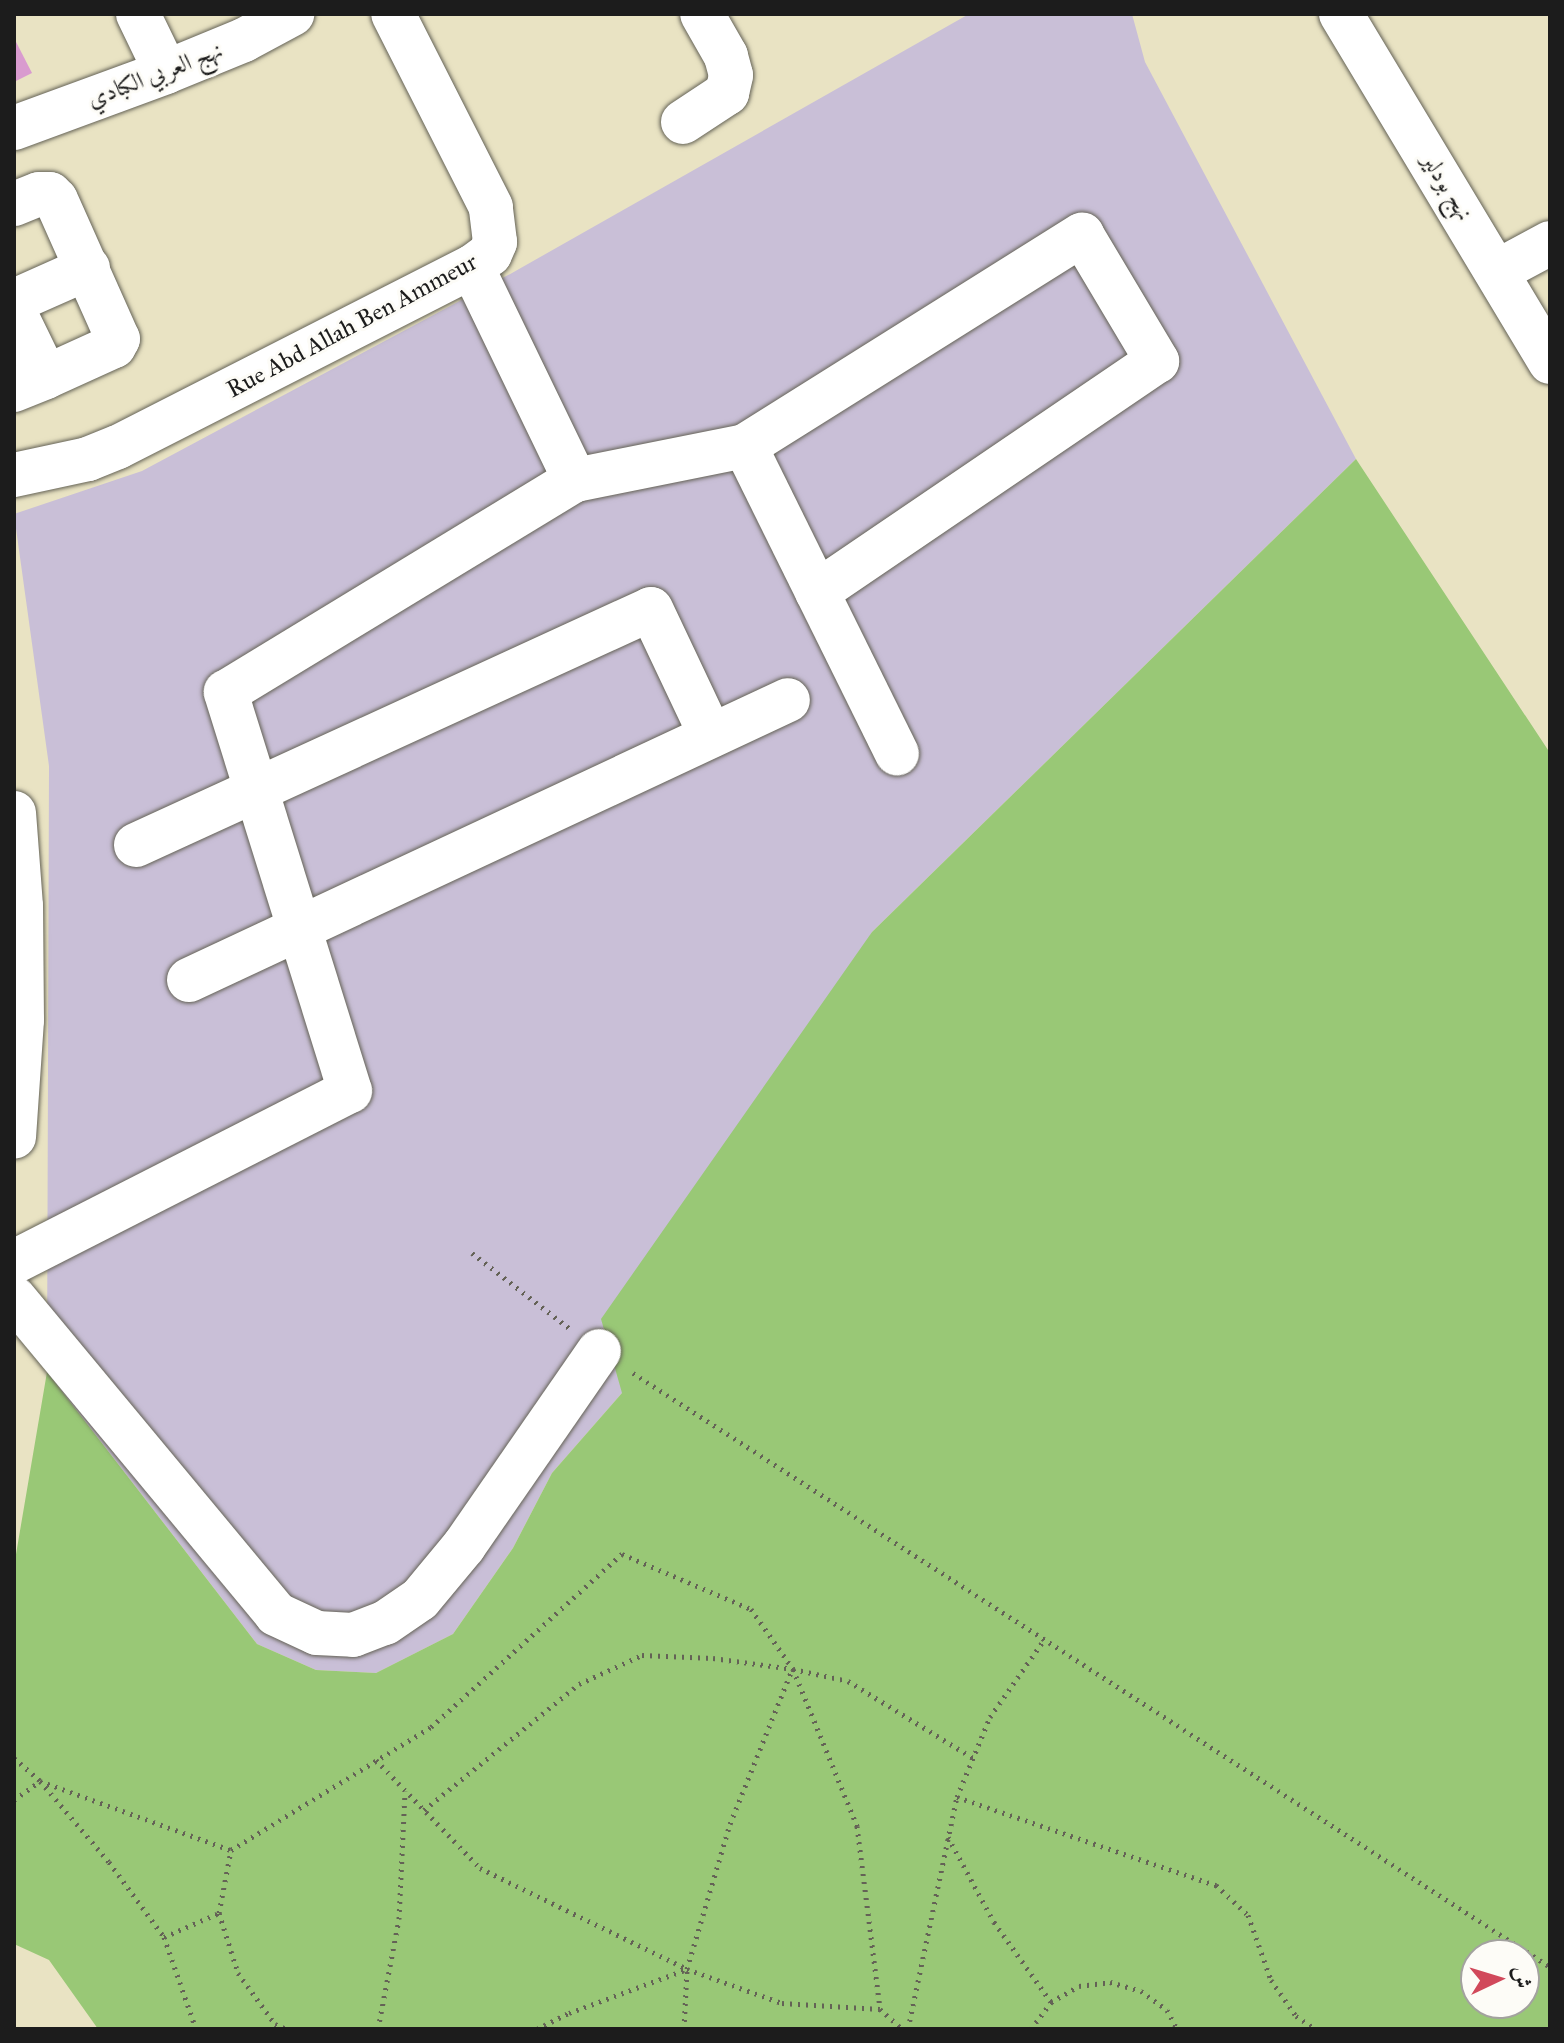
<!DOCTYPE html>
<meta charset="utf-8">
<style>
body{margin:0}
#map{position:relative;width:1564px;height:2043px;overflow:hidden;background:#e9e3c3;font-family:"IM FELL Great Primer",Amiri,serif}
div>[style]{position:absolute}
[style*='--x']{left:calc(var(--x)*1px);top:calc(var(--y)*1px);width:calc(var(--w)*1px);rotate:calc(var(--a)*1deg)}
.industrial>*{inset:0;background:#c9bfd7}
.green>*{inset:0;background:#99c876}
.building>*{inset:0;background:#d99bcf}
.path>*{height:5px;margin-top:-2.5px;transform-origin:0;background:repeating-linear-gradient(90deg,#646256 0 2px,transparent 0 8px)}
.roads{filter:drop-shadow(0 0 2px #646256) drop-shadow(0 0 2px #646256)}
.minor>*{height:44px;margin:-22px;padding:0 22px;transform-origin:22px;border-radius:22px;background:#fff}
span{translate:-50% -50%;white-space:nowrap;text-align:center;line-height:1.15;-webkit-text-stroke:6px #fdfcf7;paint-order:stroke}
.street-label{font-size:24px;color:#1c1c1c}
.frame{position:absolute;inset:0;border:16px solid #1c1c1c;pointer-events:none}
.north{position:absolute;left:1460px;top:1939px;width:80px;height:80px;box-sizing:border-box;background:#fdfcf7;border:2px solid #a3a29f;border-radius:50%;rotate:86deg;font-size:22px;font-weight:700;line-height:32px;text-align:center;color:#1c1c1c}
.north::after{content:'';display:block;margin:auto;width:28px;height:36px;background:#d1495b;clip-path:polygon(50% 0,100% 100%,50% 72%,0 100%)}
</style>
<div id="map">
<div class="industrial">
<div style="clip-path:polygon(969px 14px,1132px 14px,1145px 62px,1356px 459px,872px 932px,622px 1393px,552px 1473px,513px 1548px,453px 1634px,376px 1673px,316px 1670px,257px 1644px,47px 1372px,49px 766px,14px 514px,142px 471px,512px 273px)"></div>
</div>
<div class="green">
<div style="clip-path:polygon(evenodd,1356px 459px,1550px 753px,1550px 2029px,98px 2029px,49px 1960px,14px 1944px,14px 1566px,47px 1372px,257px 1644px,316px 1670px,376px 1673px,453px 1634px,513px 1548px,552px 1473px,622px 1393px,601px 1319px,872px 932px,1356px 459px,1476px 1955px,1524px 1955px,1524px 2003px,1476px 2003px,1476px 1955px)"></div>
</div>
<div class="building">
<div style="clip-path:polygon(14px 38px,32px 73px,14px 82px)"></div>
</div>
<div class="path">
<div style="--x:472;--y:1253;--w:123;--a:37.7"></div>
<div style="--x:633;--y:1373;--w:1093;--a:32.93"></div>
<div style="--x:14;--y:1758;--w:35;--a:41"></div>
<div style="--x:40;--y:1781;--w:203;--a:19.9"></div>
<div style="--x:231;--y:1850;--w:235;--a:-31.6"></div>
<div style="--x:431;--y:1727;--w:258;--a:-42.2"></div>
<div style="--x:622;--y:1554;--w:140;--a:23.1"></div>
<div style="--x:751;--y:1609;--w:73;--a:55"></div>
<div style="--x:793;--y:1669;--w:56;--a:12.3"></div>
<div style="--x:848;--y:1681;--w:147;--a:31.6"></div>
<div style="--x:376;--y:1760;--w:150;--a:46.1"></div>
<div style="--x:480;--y:1868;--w:230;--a:26"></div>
<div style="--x:687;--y:1969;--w:101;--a:19.7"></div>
<div style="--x:782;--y:2003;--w:98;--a:3.5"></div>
<div style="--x:957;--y:1797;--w:274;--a:18.8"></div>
<div style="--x:1216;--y:1885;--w:44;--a:43.2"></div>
<div style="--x:1248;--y:1915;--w:69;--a:70.5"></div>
<div style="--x:1271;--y:1980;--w:44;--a:55.2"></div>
<div style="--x:1296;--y:2016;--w:23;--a:34"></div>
<div style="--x:14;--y:1800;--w:32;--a:-36"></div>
<div style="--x:40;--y:1781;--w:106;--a:49.6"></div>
<div style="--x:109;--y:1862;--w:93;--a:53.7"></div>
<div style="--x:164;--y:1937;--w:97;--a:70.8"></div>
<div style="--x:424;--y:1810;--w:200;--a:-39.1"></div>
<div style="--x:579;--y:1684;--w:69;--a:-24.7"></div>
<div style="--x:642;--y:1655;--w:71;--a:2.4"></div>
<div style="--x:713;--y:1658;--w:81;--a:7.8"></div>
<div style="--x:793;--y:1669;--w:170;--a:67.8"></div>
<div style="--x:857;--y:1826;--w:184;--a:82.8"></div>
<div style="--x:880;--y:2009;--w:30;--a:42"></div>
<div style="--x:948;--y:1837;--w:97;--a:61.6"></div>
<div style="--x:994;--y:1922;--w:98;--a:54.5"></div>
<div style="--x:219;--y:1913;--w:63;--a:72.4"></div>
<div style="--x:238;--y:1973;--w:63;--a:54"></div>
<div style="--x:275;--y:2024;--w:12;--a:24"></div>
<div style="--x:164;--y:1937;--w:60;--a:-23.6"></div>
<div style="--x:219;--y:1913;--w:64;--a:-79.2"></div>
<div style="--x:378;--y:2029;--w:112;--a:-79.2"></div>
<div style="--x:399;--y:1919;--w:128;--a:-87.3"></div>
<div style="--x:398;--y:2029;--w:35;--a:0"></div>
<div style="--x:537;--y:2029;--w:36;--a:-27"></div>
<div style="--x:569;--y:2013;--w:126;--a:-20.4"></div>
<div style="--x:684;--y:2029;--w:60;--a:-87.1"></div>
<div style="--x:687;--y:1969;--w:151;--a:-73.5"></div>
<div style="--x:730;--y:1824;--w:166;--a:-68.1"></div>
<div style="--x:908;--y:2029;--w:237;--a:-78.1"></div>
<div style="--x:957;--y:1797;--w:87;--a:-67.6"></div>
<div style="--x:990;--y:1717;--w:94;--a:-55"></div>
<div style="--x:1031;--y:2029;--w:34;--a:-53"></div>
<div style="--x:1051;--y:2002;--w:32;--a:-30"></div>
<div style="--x:1079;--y:1986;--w:31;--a:-7"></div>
<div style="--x:1110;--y:1982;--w:32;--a:16"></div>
<div style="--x:1141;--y:1991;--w:32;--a:36"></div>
<div style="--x:1167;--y:2010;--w:21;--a:62"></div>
</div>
<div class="roads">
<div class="minor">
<div style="--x:138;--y:14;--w:64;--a:64.2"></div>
<div style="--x:1341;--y:14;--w:406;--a:59"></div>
<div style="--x:683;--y:122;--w:53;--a:-33.4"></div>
<div style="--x:727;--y:93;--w:18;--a:-77"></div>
<div style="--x:731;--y:75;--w:20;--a:-105"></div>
<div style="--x:726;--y:56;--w:48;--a:-119.7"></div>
<div style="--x:14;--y:128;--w:162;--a:-20.2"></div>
<div style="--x:166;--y:72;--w:84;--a:-22.3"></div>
<div style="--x:244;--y:40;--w:55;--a:-28.4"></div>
<div style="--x:14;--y:204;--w:27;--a:-22"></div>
<div style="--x:39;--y:194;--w:11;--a:0"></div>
<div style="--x:50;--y:194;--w:8;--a:45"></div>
<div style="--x:56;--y:200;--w:152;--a:66"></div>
<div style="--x:118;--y:339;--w:8;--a:120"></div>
<div style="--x:114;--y:346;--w:75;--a:155.5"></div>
<div style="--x:472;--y:267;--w:237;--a:64.2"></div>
<div style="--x:1498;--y:271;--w:59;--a:-28.3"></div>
<div style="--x:14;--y:301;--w:81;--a:-24"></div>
<div style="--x:14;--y:311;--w:73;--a:64.1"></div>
<div style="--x:46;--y:377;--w:35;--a:158"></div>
<div style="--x:745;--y:446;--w:343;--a:63.7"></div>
<div style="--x:14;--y:475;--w:76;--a:-12.2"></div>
<div style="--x:88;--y:459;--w:32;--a:-22"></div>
<div style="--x:118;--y:447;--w:397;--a:-27"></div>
<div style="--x:472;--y:267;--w:22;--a:-36"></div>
<div style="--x:490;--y:254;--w:13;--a:-67"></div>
<div style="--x:495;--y:242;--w:35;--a:-97"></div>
<div style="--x:491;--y:207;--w:216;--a:-116.9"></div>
<div style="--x:14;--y:813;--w:93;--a:85.7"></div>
<div style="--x:21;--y:906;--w:114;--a:89.5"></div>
<div style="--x:22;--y:1020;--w:117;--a:93.9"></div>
<div style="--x:136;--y:845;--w:566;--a:-24.62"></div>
<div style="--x:651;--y:609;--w:140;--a:64.7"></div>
<div style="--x:189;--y:980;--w:661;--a:-25.05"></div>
<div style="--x:14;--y:1262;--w:377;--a:-27"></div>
<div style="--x:350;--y:1091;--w:418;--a:-107.3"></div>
<div style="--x:226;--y:692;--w:408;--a:-31.3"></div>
<div style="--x:575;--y:480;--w:173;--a:-11.3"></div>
<div style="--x:745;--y:446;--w:398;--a:-32.1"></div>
<div style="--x:1082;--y:235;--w:147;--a:59.2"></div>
<div style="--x:1157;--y:361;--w:411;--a:145.8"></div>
<div style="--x:14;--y:1298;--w:410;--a:50.3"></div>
<div style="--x:276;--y:1614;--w:45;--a:24.9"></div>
<div style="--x:317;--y:1633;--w:36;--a:3"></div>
<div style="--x:353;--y:1635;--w:34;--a:-21"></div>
<div style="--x:385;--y:1623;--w:42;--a:-34.4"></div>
<div style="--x:420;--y:1599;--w:69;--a:-50.3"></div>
<div style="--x:464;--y:1546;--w:237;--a:-55.3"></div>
</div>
</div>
<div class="street-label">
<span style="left:155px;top:75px;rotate:-21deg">نهج العربي الكبادي</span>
<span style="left:1447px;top:187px;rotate:58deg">نهج بودلير</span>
<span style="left:352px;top:326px;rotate:-28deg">Rue Abd Allah Ben Ammeur</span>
</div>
<div class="frame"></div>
<div class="north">ش</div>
</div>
